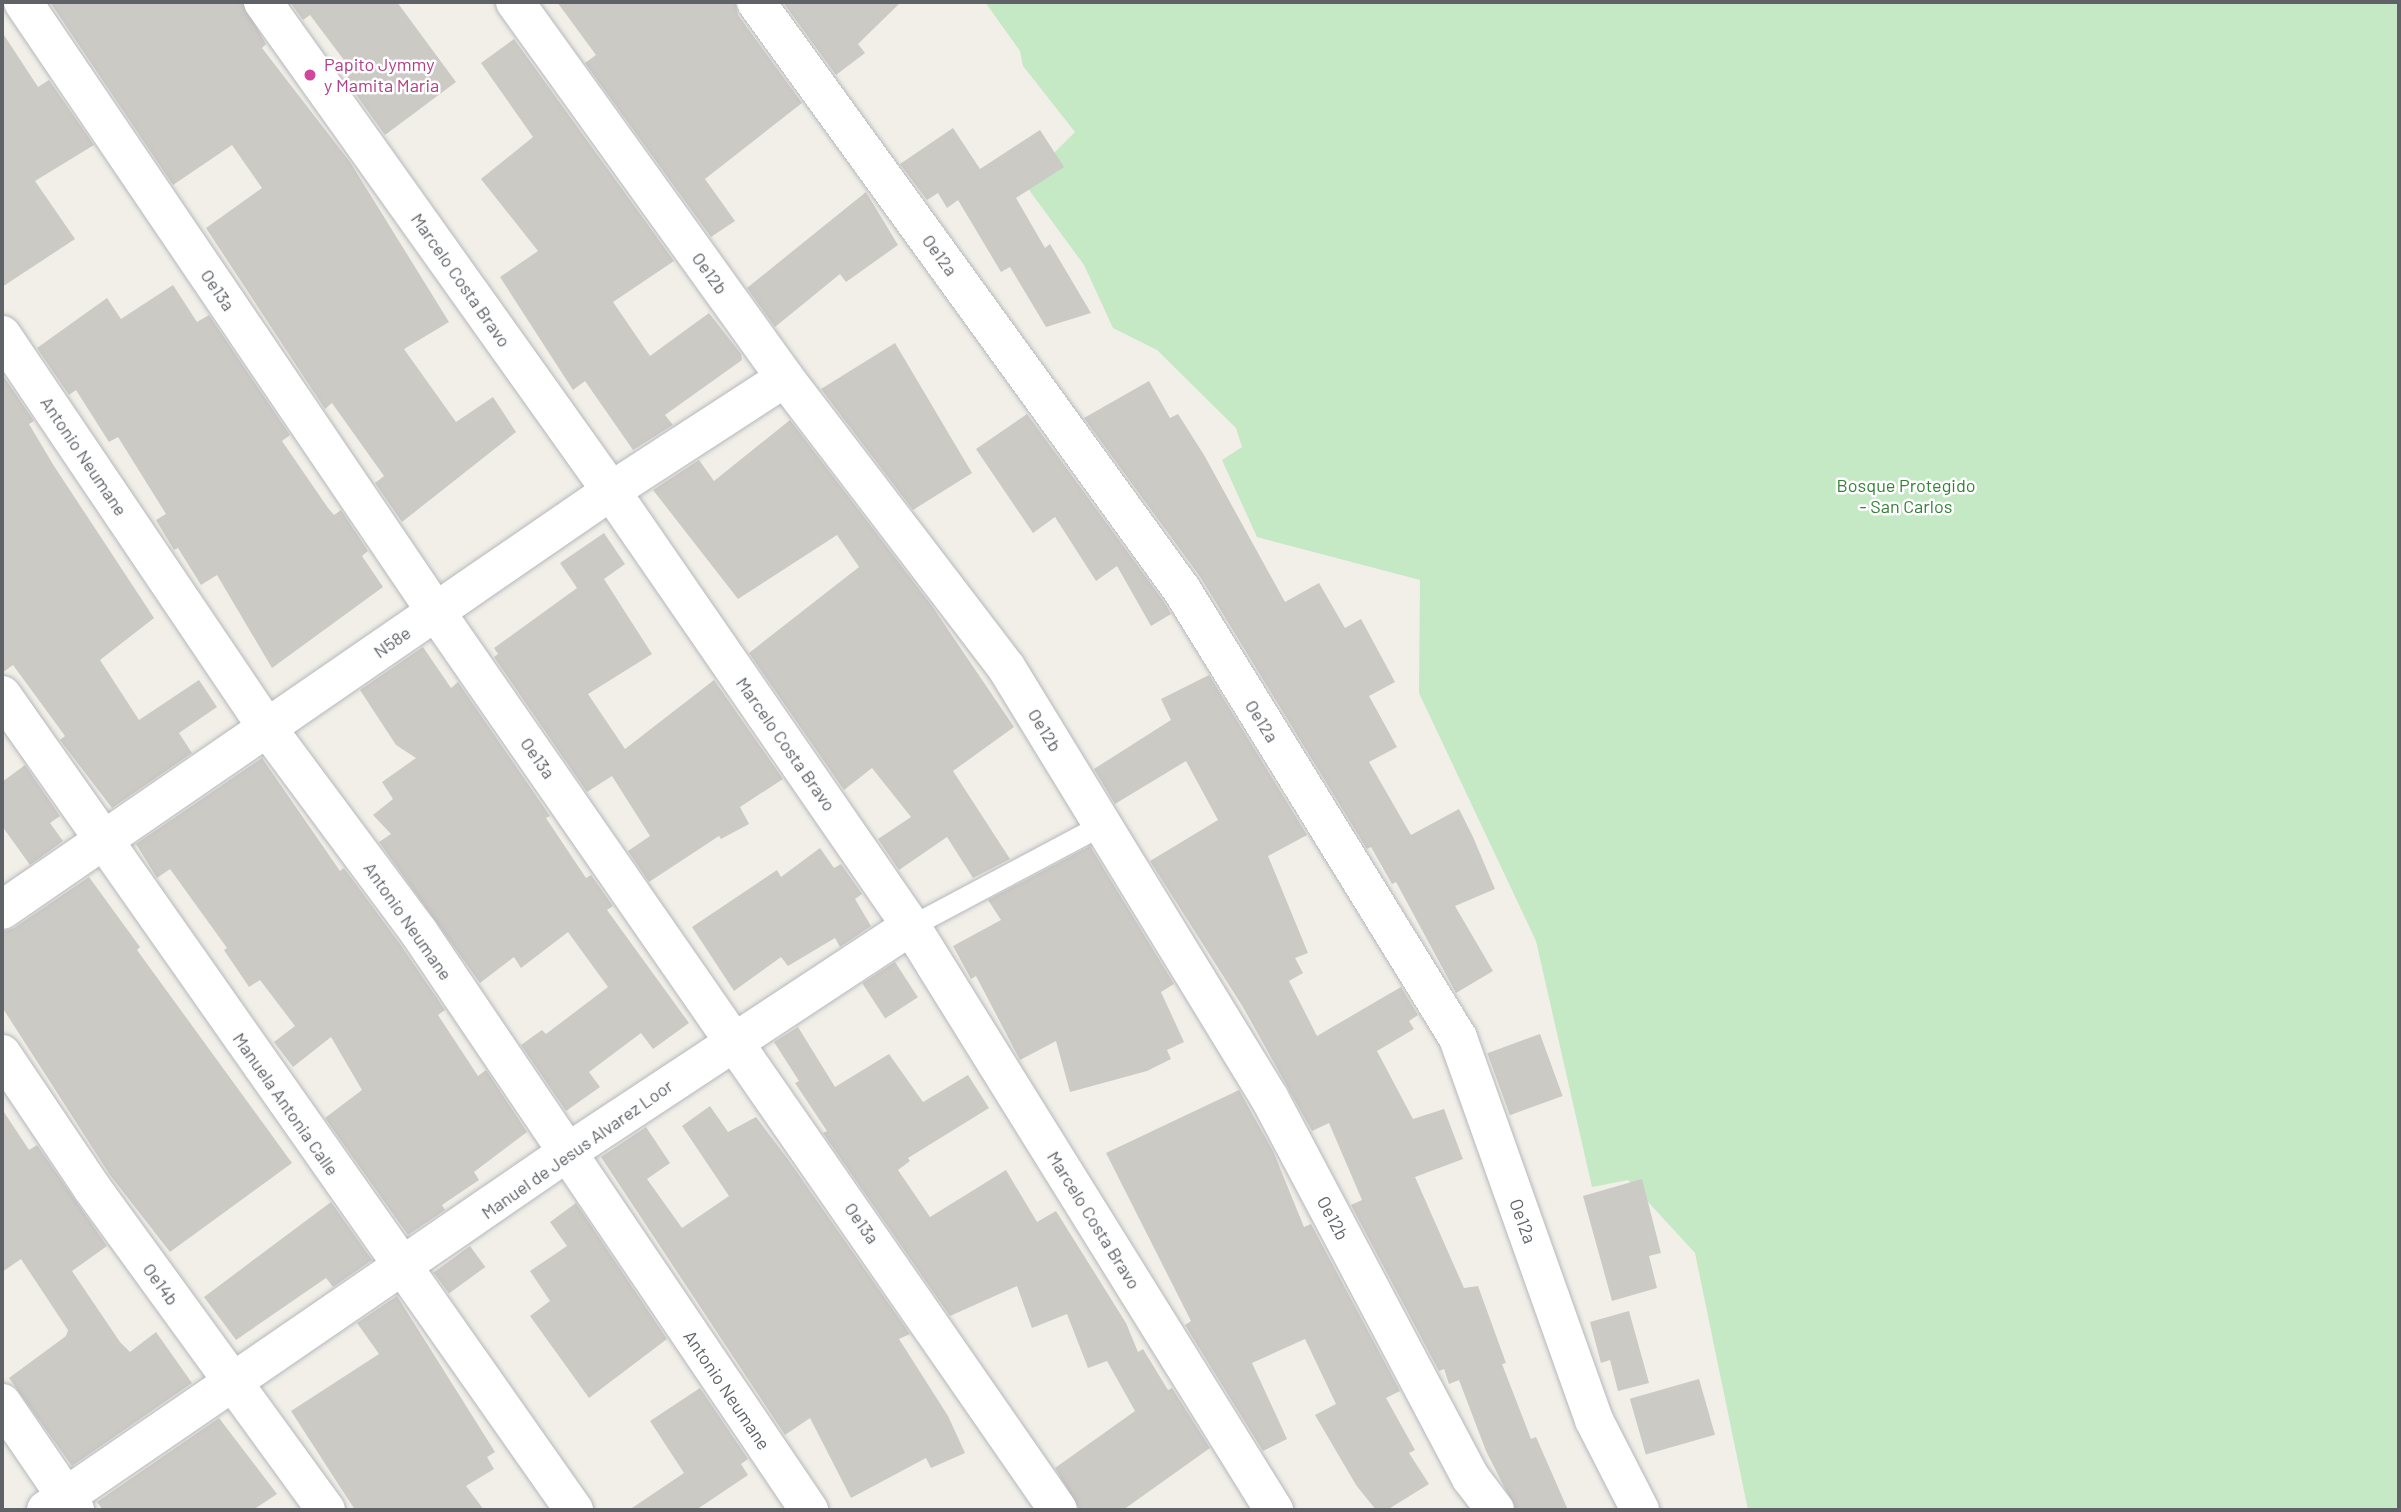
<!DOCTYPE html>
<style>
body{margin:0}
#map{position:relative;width:2401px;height:1512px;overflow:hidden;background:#f1efe8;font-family:Barlow,sans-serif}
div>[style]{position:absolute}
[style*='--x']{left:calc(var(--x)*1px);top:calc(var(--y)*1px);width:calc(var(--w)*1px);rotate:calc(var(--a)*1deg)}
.green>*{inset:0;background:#c5e8c5}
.building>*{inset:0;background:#cccac5;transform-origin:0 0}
.roads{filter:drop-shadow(0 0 2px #b5b8bc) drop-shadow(0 0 2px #b5b8bc)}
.service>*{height:21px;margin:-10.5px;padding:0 10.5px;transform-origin:10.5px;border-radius:10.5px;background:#fff}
.minor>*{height:38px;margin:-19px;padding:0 19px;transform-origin:19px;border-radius:19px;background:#fff}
.dots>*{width:19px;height:19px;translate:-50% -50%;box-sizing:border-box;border:4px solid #fff;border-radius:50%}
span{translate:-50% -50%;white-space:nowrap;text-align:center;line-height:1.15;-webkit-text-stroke:5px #fff;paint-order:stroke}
.hotel-label{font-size:18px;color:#b23c85}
.left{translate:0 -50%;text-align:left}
.street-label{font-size:18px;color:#5f6368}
.park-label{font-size:18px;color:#348238}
.frame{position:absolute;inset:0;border:4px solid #5f6368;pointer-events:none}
</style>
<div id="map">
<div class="green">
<div style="clip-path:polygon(985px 2px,2399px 2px,2399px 1510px,1748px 1510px,1695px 1253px,1628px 1180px,1592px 1187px,1536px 941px,1419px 693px,1420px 580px,1257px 537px,1222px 460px,1242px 447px,1236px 428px,1157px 350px,1113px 328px,1084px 265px,1024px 183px,1075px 132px,1023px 66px,1020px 51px)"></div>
</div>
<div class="building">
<div style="clip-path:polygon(50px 2px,242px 2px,266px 44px,262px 48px,350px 162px,449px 322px,404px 349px,456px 422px,493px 397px,516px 432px,402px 522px,375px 483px,384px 476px,332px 403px,325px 409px,206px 228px,262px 188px,232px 145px,173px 185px)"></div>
<div style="clip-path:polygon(290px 2px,397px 2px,456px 82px,385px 135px,345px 79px,353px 72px,310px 15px,303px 20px)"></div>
<div style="clip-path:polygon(557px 2px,735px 2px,738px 15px,802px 103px,705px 179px,735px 221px,711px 237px,585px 63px,596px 55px)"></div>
<div style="clip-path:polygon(783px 2px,901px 2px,858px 44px,865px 53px,836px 75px)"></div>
<div style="clip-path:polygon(2px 32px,38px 87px,49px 80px,94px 145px,35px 181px,75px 239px,2px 287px)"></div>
<div style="clip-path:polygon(514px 39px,674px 261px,613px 302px,650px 356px,709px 313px,741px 354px,742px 360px,665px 415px,673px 425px,633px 450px,585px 381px,573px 390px,500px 277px,538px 251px,481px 179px,533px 137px,481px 63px)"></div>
<div style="clip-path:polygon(953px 128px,980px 169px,1040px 130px,1064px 167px,1016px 198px,1045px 248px,1050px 244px,1091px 313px,1046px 327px,1010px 267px,1001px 272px,958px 200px,947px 208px,938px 193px,927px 200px,900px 164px)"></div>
<div style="clip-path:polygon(866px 192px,898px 245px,846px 282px,840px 274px,775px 327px,747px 288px)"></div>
<div style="clip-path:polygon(173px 285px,197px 322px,209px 315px,290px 435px,282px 441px,328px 508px,334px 515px,341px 510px,368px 551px,362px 556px,383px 587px,272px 668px,217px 575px,201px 585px,178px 548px,174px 550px,156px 520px,166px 514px,118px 437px,109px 442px,76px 390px,69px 395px,37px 348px,107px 298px,121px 319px)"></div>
<div style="clip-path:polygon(895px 343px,972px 473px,913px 510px,821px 389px)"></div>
<div style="clip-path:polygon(2px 374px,34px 421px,29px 424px,54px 466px,154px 618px,100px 660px,139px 720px,199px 680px,217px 707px,179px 733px,192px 753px,112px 808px,60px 740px,65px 736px,13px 665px,2px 673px)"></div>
<div style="clip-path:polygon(1149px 381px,1170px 418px,1178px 414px,1204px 455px,1285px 602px,1319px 583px,1345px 628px,1361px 619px,1395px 682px,1369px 696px,1397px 747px,1369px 762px,1411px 835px,1459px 809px,1473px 837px,1495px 889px,1455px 906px,1493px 971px,1456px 993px,1396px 882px,1392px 884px,1371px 847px,1367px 849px,1201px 578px,1084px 418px)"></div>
<div style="clip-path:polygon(1027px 414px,1164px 602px,1171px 614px,1151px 626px,1117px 566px,1096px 581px,1055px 517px,1033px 533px,976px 449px)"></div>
<div style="clip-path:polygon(790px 420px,932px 606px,1014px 727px,953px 771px,1010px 859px,973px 878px,947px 837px,899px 870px,878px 839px,911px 817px,872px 768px,844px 790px,749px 653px,859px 567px,837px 535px,738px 599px,653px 490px,699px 460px,714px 481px)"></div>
<div style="clip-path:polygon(604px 533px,625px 564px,604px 579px,652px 654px,588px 694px,625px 749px,714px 680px,783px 779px,740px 807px,749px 824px,721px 839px,719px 836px,649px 882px,628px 851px,650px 836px,612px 776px,587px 792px,494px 657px,498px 654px,494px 648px,577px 588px,560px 563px)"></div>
<div style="clip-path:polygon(423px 647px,451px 688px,458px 682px,550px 816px,546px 818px,586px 878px,591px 875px,613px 906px,607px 910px,689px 1023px,653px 1049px,641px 1033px,589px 1072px,600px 1087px,566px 1111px,521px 1045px,542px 1030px,546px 1034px,608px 987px,568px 932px,521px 968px,514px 957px,480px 983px,379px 842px,391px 834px,373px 815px,393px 799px,382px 782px,416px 758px,396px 745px,360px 690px)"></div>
<div style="clip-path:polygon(1209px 675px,1307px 835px,1268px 856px,1308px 953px,1295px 958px,1303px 973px,1289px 981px,1317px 1036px,1401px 987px,1418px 1015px,1409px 1021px,1414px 1029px,1377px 1051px,1413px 1119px,1444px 1109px,1463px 1159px,1415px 1177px,1464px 1288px,1478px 1286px,1506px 1363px,1502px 1364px,1531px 1439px,1536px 1437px,1568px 1510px,1516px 1510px,1486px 1451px,1459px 1380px,1449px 1384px,1444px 1369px,1439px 1371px,1351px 1205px,1362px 1200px,1329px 1123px,1312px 1131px,1243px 1007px,1150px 861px,1218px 820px,1186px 761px,1115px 804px,1094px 769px,1171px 720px,1161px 699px)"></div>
<div style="clip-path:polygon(262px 758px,340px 871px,344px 868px,400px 944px,445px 1010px,438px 1015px,478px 1076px,486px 1070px,527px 1132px,474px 1172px,479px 1180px,442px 1205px,445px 1210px,408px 1235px,325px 1118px,362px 1090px,331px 1037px,293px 1067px,274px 1042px,295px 1026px,260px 980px,249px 987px,224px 950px,227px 948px,170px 869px,157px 878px,136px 844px)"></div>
<div style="clip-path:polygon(25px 765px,60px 816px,50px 823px,63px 841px,30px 865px,2px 826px,2px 782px)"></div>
<div style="clip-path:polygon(1090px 846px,1174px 984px,1161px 992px,1184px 1042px,1167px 1050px,1171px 1059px,1147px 1071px,1070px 1092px,1056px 1041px,1020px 1060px,976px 976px,971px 979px,953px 946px,1001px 920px,988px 900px)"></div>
<div style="clip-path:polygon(820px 848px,834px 868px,841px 864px,862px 894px,855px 899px,871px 926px,840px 947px,835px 938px,788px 966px,781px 957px,734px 991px,692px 927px,777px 870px,781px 877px)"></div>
<div style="clip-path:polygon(89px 877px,140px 947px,137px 950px,292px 1163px,170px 1252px,110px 1175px,2px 1007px,2px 932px,14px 928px)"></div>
<div style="left:895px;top:962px;width:42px;height:39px;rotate:57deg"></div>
<div style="clip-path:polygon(798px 1027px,835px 1087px,889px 1054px,923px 1102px,968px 1075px,989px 1108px,908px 1158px,910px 1161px,898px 1170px,930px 1217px,1006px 1170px,1037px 1222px,1056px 1211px,1126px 1323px,1138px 1352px,1143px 1349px,1168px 1390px,1172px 1388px,1210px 1448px,1123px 1510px,1080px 1510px,1055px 1468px,1135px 1411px,1107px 1361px,1088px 1368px,1067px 1314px,1032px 1328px,1017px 1286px,950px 1316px,823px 1133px,827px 1131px,795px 1083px,799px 1081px,774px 1042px)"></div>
<div style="left:1540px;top:1034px;width:66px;height:56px;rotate:70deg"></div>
<div style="clip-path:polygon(1239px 1090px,1273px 1151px,1304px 1227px,1311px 1224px,1400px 1391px,1386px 1398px,1415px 1450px,1409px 1453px,1429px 1484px,1387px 1510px,1376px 1510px,1356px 1485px,1315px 1415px,1336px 1404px,1305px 1339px,1252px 1363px,1287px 1439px,1263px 1451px,1185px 1325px,1191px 1321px,1106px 1153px)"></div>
<div style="clip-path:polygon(710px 1106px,728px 1132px,756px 1117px,787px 1158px,910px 1334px,899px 1339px,948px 1416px,965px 1453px,931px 1468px,926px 1458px,851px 1498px,810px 1418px,785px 1435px,601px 1157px,646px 1127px,670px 1163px,647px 1179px,682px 1228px,729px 1196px,682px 1126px)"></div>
<div style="clip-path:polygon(2px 1109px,29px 1150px,37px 1145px,107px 1246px,72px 1271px,120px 1342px,130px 1352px,156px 1332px,192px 1383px,72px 1466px,9px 1378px,66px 1336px,68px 1330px,21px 1259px,2px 1272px)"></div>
<div style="clip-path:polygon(1642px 1179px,1661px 1253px,1649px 1256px,1657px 1288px,1612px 1301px,1583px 1196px)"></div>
<div style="clip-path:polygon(331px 1202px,372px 1260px,333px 1287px,326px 1278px,236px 1340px,204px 1297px)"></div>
<div style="clip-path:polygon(576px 1203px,667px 1339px,589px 1398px,530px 1316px,550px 1301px,530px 1271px,567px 1246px,550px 1222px)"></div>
<div style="left:470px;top:1246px;width:26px;height:45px;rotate:54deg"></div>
<div style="clip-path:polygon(397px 1296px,495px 1452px,487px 1457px,494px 1469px,466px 1486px,484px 1510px,355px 1510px,291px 1411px,379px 1354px,357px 1323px)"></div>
<div style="clip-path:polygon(1629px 1311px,1649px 1383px,1618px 1391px,1610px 1360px,1601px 1363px,1590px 1322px)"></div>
<div style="left:1699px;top:1379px;width:58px;height:72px;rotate:74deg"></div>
<div style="clip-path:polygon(700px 1388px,748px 1459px,741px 1464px,748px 1475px,696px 1510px,629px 1510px,684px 1473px,650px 1421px)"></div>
<div style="clip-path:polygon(219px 1418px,277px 1494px,253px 1510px,103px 1510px,97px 1502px)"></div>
</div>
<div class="roads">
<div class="service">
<div style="--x:911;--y:926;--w:217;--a:-28"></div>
</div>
<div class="minor">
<div style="--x:23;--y:2;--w:737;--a:55.9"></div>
<div style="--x:436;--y:612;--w:1092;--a:55.29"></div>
<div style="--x:263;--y:2;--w:600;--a:54.56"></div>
<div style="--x:611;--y:491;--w:528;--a:55.41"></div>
<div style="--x:911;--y:926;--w:688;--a:58.14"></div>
<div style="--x:515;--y:2;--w:463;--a:54.3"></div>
<div style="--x:785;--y:378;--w:364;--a:52.6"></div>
<div style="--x:1006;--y:667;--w:506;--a:58.57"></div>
<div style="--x:1270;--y:1099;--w:429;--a:62.1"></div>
<div style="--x:1471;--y:1478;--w:40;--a:53"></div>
<div style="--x:756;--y:2;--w:726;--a:54.08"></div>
<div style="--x:1182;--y:590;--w:526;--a:58.36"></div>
<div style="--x:1458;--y:1038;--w:405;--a:70.4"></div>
<div style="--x:1594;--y:1420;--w:101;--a:62.9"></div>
<div style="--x:2;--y:335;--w:475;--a:56"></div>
<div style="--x:268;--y:729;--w:252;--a:53.4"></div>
<div style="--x:418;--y:931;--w:699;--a:55.97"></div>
<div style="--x:2;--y:695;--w:996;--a:54.94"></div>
<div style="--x:2;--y:910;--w:739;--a:-34.53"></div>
<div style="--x:611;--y:491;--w:207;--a:-33"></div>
<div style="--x:2;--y:1054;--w:161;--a:56.1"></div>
<div style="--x:92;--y:1188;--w:398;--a:54"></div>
<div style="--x:2;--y:1403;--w:130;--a:55.7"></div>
<div style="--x:46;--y:1510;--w:629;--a:-34.45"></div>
<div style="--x:565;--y:1154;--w:414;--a:-33.4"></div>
</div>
</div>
<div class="dots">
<div style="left:310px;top:75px;background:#d1479c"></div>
</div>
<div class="hotel-label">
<span class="left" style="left:324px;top:75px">Papito Jymmy<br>y Mamita Maria</span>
</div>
<div class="street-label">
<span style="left:940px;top:255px;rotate:54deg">Oe12a</span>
<span style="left:710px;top:273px;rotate:54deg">Oe12b</span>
<span style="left:461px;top:280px;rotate:55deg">Marcelo Costa Bravo</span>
<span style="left:218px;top:290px;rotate:56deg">Oe13a</span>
<span style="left:84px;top:456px;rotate:56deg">Antonio Neumane</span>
<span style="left:392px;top:642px;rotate:-35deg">N58e</span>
<span style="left:1262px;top:721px;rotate:58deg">Oe12a</span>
<span style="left:1045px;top:730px;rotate:58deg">Oe12b</span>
<span style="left:786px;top:744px;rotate:55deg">Marcelo Costa Bravo</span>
<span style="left:538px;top:758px;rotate:55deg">Oe13a</span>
<span style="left:408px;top:921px;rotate:55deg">Antonio Neumane</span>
<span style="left:286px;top:1104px;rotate:55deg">Manuela Antonia Calle</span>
<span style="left:577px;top:1149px;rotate:-35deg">Manuel de Jesus Alvarez Loor</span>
<span style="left:1333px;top:1218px;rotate:62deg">Oe12b</span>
<span style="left:1094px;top:1220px;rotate:58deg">Marcelo Costa Bravo</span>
<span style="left:1523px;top:1221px;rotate:70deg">Oe12a</span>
<span style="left:862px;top:1223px;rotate:55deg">Oe13a</span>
<span style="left:161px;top:1284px;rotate:54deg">Oe14b</span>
<span style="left:727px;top:1390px;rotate:56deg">Antonio Neumane</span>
</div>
<div class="park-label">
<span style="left:1906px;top:496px">Bosque Protegido<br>- San Carlos</span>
</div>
<div class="frame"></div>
</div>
